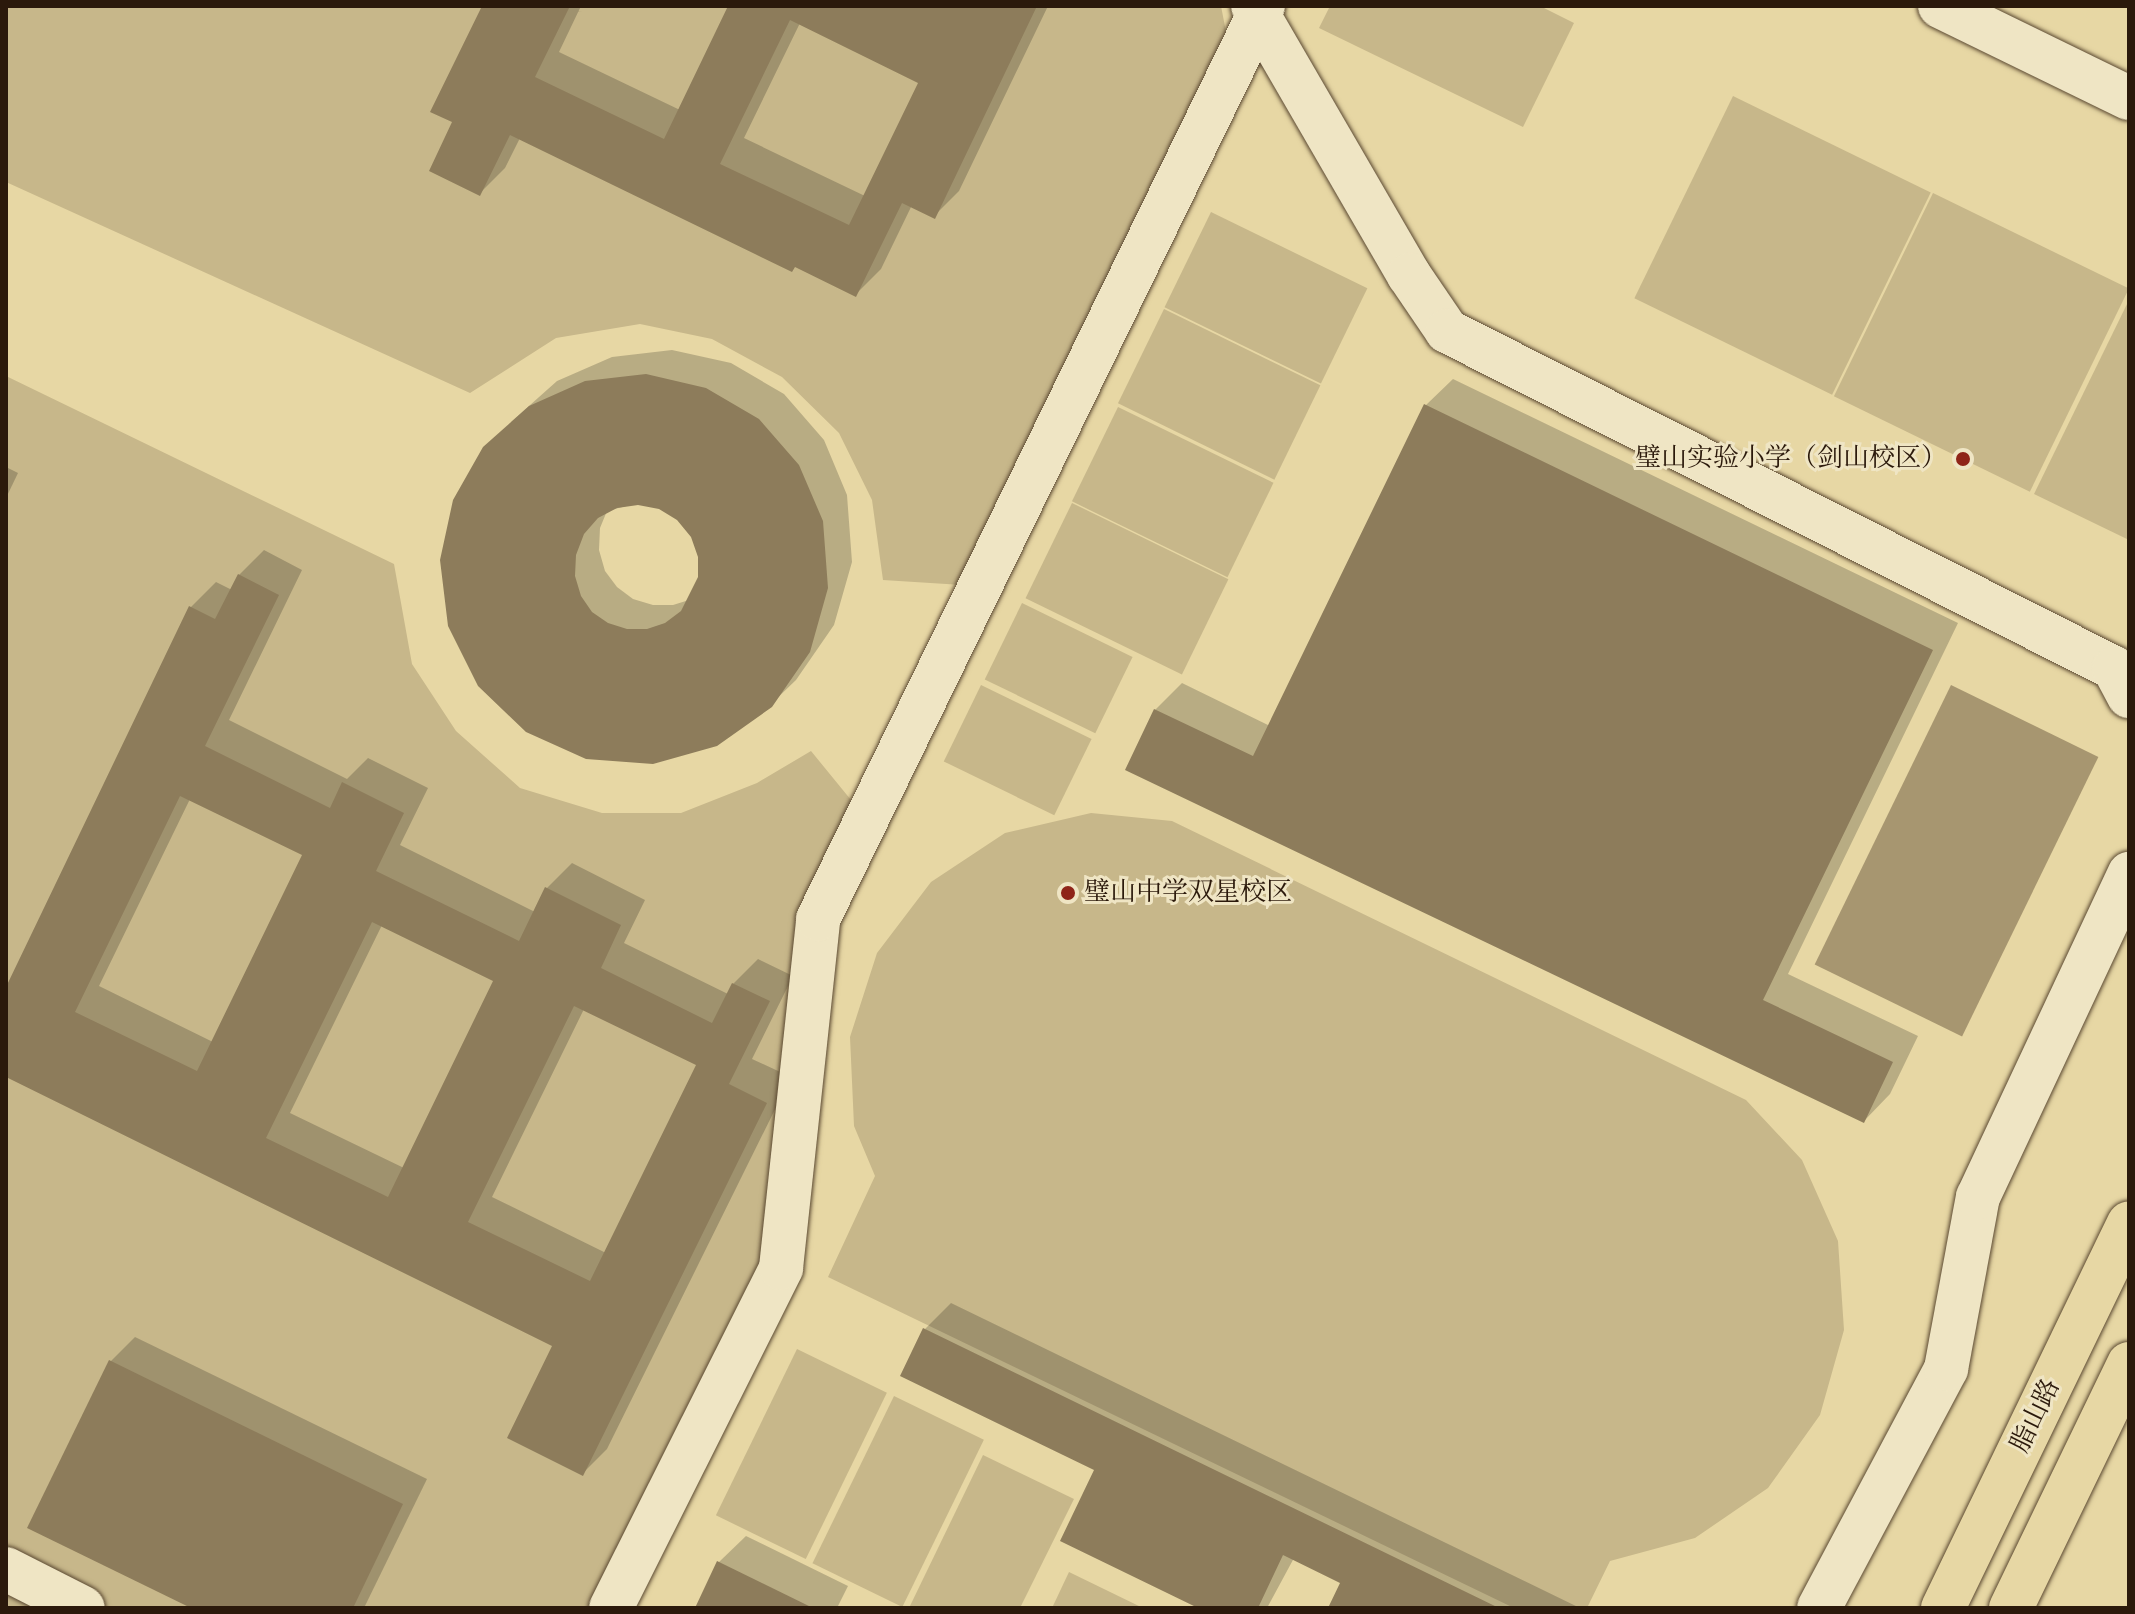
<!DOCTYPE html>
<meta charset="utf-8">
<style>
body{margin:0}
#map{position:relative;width:2135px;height:1614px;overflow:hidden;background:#e7d7a4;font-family:"Libre Bodoni","Noto Serif SC",serif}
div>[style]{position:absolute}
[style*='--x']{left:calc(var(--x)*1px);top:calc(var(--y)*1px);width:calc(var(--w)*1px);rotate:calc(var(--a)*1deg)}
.green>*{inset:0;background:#c7b78a;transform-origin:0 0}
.water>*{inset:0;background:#a79670;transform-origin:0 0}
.shadow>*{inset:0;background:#0003}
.building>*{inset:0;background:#8d7c5b}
.roads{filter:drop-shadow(0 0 2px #5a4831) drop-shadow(0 0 2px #5a4831)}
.minor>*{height:44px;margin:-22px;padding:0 22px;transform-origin:22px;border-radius:22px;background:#efe5c4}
.major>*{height:44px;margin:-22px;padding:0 22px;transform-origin:22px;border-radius:22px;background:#e7d7a4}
.dots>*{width:22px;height:22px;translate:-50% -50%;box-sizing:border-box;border:4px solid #efe5c4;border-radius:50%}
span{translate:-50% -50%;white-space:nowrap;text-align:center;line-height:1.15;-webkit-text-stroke:6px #efe5c4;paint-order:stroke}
.poi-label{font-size:26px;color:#2b190b}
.right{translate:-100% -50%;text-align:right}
.left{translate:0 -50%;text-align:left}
.street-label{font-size:26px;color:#2b190b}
.frame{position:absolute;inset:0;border:8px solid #2b190b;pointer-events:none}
</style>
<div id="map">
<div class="green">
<div style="clip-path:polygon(6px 6px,1221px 6px,1228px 42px,962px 585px,883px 580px,872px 500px,839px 433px,782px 377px,712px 339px,640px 324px,556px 338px,470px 393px,6px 182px)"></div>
<div style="clip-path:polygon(1330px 6px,1540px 6px,1574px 23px,1523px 127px,1319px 28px)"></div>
<div style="left:1733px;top:96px;width:220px;height:225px;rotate:26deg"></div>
<div style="left:1933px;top:193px;width:218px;height:226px;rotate:26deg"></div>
<div style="left:1211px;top:212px;width:174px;height:106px;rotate:26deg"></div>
<div style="clip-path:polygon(2129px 300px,2129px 540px,2034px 494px)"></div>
<div style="left:1164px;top:309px;width:174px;height:105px;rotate:26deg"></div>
<div style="clip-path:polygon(6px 376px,394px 564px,412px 664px,456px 731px,520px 788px,602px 813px,681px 813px,757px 783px,811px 751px,860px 811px,768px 1267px,601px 1608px,6px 1608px)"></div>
<div style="left:1118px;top:407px;width:173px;height:105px;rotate:26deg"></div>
<div style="left:1072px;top:503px;width:174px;height:106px;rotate:26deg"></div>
<div style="left:1022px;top:603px;width:123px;height:85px;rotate:26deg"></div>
<div style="left:981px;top:685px;width:123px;height:85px;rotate:26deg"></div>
<div style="clip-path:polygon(1091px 813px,1172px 821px,1746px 1100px,1802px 1160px,1838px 1241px,1844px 1330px,1820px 1415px,1768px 1488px,1695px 1538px,1610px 1561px,1587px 1608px,1514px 1608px,828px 1277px,875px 1176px,854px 1126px,850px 1037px,877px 953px,931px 882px,1005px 833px)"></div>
<div style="left:797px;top:1349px;width:100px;height:185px;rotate:26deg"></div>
<div style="left:894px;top:1396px;width:100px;height:186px;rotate:26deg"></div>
<div style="clip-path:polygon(983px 1455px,1074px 1499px,1020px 1608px,909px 1608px)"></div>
<div style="clip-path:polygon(1069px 1572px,1143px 1608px,1052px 1608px)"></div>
</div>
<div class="water">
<div style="left:1951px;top:685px;width:164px;height:311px;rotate:26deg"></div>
</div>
<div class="shadow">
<div style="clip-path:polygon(evenodd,484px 6px,581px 6px,559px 52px,680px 110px,730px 6px,1048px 6px,959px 191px,934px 216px,912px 205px,881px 269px,856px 294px,520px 138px,505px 168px,480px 193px,454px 122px,484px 6px,800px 23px,920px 82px,865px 196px,744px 138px,800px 23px)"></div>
<div style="clip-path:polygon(evenodd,672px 350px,731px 363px,784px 394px,824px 440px,847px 495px,852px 562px,834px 625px,796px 680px,770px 705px,587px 757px,511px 422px,557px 381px,612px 357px,672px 350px,638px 503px,660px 507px,678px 519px,693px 536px,700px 556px,700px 577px,689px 600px,673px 605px,653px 605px,633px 599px,617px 587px,605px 571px,599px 550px,600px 528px,607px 511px,638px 503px)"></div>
<div style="clip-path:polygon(1453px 379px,1958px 623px,1788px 974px,1918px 1036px,1890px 1094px,1864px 1121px,1155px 710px,1182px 683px,1270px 726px,1426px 405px)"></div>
<div style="clip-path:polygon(6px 467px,18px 473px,6px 498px)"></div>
<div style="clip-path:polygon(evenodd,264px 550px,302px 570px,229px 720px,347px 779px,368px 758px,428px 788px,400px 845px,535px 912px,547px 888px,572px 863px,645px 900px,624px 943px,728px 994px,733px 984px,758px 959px,793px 976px,752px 1059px,791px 1077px,607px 1449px,582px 1474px,555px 1345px,6px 1074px,6px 992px,191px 607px,216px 582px,232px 590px,239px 575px,264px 550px,190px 799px,305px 854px,213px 1042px,99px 986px,190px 799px,264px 550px,382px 925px,496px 980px,404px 1168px,290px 1113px,382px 925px,264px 550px,584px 1009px,698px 1064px,606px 1253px,492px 1197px,584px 1009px)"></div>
<div style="clip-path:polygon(951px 1303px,1580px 1608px,1330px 1608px,1343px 1582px,1294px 1558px,1267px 1608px,1202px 1608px,1097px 1470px,925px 1329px)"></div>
<div style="clip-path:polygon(135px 1337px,427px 1479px,364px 1608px,196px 1608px,110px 1362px)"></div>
<div style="clip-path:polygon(746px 1536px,848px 1586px,837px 1608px,697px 1608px,719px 1562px)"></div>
</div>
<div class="building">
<div style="clip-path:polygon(evenodd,482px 6px,570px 6px,535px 77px,664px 139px,728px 6px,1037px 6px,935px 219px,902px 203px,856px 297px,795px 267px,792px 272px,510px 135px,480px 196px,429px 171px,452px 122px,430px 112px,482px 6px,790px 20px,918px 83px,849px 225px,720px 164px,790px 20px)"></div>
<div style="clip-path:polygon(evenodd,646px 374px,706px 388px,759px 419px,799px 465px,823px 521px,828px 588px,810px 652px,772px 707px,717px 746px,653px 764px,586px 759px,526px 732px,478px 686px,448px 626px,440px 560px,453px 500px,483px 447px,529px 406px,585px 381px,646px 374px,638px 505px,659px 509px,677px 520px,691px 537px,698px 557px,698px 577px,681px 611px,665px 623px,647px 629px,627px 629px,608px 623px,592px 612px,581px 596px,575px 576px,576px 555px,584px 534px,598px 518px,617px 508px,638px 505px)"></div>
<div style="clip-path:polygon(1424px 404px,1933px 650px,1763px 1000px,1893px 1062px,1864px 1123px,1125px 770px,1154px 709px,1253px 756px)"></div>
<div style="clip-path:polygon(evenodd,238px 574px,279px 595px,205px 746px,330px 808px,342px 782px,404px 813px,376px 871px,519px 941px,545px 887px,621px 925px,601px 968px,712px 1023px,732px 983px,770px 1001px,729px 1084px,767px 1103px,583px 1476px,507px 1438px,552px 1346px,6px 1077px,6px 987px,189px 606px,215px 619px,238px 574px,180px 796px,302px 855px,197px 1071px,75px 1012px,180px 796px,238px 574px,372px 922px,493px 981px,388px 1197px,266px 1138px,372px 922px,238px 574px,574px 1006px,696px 1065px,590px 1281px,468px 1222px,574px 1006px)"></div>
<div style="clip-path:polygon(923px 1328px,1499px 1608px,1328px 1608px,1340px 1583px,1283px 1555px,1258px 1608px,1198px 1608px,1060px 1541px,1094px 1470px,900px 1376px)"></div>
<div style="clip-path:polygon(109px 1360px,403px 1504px,353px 1608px,191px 1608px,27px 1528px)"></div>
<div style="clip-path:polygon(717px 1561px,813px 1608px,695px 1608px)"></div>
</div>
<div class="roads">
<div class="minor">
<div style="--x:1253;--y:6;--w:311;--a:59.9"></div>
<div style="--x:1409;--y:275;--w:68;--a:55.8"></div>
<div style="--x:1447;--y:331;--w:747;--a:26.81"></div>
<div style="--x:2114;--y:668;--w:32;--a:62"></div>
<div style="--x:1940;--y:6;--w:210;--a:26"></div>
<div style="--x:6;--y:1569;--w:86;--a:26.9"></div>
<div style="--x:611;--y:1608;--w:380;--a:-63.4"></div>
<div style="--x:781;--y:1268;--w:351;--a:-83.9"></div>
<div style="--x:818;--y:919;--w:1016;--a:-64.02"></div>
<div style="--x:1819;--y:1608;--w:271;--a:-62"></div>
<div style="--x:1946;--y:1369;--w:175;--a:-79.5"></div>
<div style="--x:1978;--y:1197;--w:357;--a:-64.9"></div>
</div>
<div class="major">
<div style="--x:1943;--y:1608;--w:427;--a:-64.2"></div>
<div style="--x:2011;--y:1608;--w:271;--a:-64.2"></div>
</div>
</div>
<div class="dots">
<div style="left:1963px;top:459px;background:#8f2418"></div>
<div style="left:1068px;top:893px;background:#8f2418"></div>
</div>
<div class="poi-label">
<span class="right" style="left:1947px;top:459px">璧山实验小学（剑山校区）</span>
<span class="left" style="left:1084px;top:893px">璧山中学双星校区</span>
</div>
<div class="street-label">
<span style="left:2036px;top:1416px;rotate:-64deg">脂山路</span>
</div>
<div class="frame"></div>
</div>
